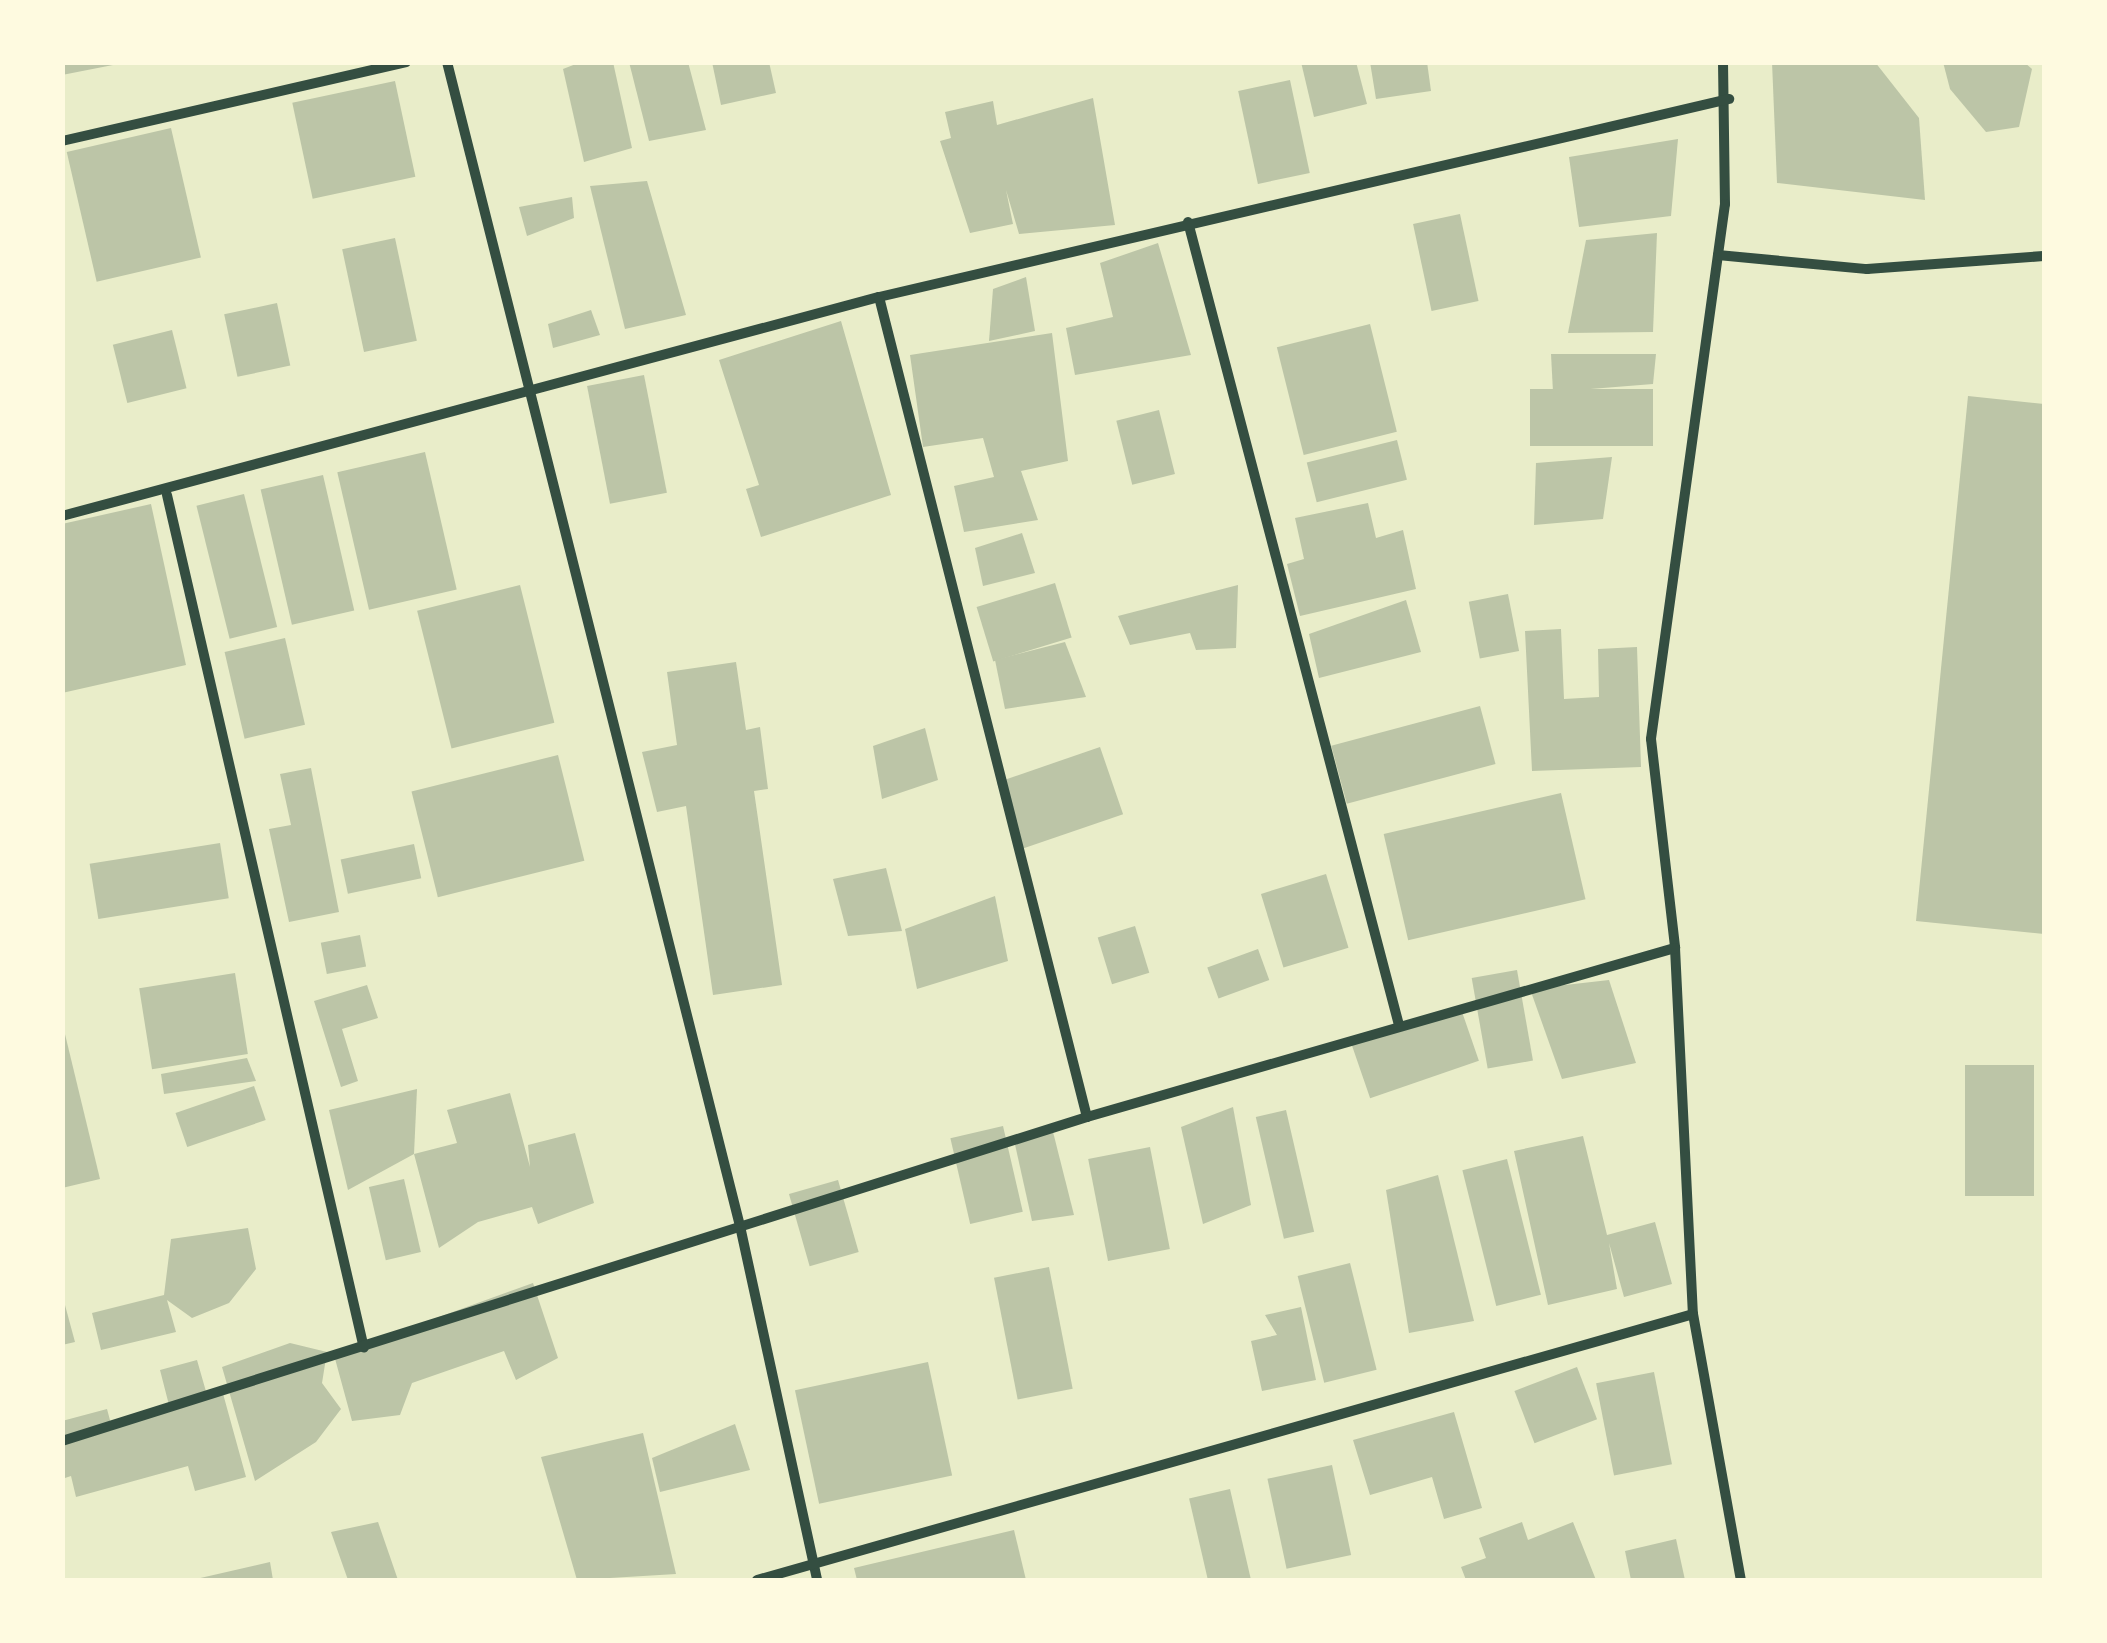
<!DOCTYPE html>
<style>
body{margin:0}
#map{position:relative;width:2107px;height:1643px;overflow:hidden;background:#e9edc9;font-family:Cabin,sans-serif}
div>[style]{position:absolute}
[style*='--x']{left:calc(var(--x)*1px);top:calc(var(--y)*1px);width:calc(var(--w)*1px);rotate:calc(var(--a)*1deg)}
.building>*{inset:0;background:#bcc5a7;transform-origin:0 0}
.minor>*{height:10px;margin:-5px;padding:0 5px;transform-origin:5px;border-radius:5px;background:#344e41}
span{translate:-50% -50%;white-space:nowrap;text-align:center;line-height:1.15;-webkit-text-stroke:8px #fefae0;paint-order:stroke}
.frame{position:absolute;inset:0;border:65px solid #fefae0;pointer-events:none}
</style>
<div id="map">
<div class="building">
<div style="clip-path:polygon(62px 62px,118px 62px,118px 64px,62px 75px)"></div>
<div style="clip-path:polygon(581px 62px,613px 62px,632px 148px,584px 162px,563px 69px)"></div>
<div style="clip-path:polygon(629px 62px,688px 62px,706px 130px,649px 141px)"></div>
<div style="clip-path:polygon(712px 62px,769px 62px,776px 93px,721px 105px)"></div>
<div style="clip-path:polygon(1301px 62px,1356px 62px,1367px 104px,1314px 117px)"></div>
<div style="clip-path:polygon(1370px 62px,1427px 62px,1431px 91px,1376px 99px)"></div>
<div style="clip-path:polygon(1772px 62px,1875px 62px,1919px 118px,1925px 200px,1777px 183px)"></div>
<div style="clip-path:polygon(1943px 62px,2024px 62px,2032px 69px,2019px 127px,1986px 132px,1950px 89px)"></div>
<div style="left:1290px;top:80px;width:95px;height:53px;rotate:78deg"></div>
<div style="left:395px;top:81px;width:98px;height:105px;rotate:78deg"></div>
<div style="clip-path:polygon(1093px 98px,1115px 225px,1019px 234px,1006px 190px,1013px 224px,970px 233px,940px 141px,951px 138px,945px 112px,993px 101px,997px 125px)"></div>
<div style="left:171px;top:128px;width:133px;height:107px;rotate:77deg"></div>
<div style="clip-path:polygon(1678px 139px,1671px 216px,1579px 227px,1569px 157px)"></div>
<div style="clip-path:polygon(647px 181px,686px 315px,625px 329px,590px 186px)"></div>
<div style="clip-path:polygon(572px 197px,574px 218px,527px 236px,519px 207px)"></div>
<div style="left:1460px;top:214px;width:89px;height:48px;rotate:78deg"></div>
<div style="clip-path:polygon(1657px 233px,1653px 332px,1568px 333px,1586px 240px)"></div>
<div style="left:395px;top:238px;width:105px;height:54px;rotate:78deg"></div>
<div style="clip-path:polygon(1158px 243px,1191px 355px,1075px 375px,1066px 328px,1113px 317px,1100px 263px)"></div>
<div style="clip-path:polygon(1026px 277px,1035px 331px,989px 341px,993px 289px)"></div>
<div style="left:277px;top:303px;width:64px;height:54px;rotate:78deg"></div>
<div style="clip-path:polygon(591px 310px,600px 335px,553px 348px,548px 324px)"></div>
<div style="clip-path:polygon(841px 321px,891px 495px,761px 537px,746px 489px,759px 485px,719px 360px)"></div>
<div style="left:1370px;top:324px;width:111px;height:96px;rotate:76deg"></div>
<div style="left:172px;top:330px;width:60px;height:61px;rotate:76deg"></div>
<div style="clip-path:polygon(1052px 333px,1068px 461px,1021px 471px,1038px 520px,964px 532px,954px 486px,994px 477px,983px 438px,923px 447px,910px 355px)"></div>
<div style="clip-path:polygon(1551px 354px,1656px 354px,1653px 384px,1553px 392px)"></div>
<div style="left:644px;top:375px;width:120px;height:58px;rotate:79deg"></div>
<div style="left:1653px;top:389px;width:57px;height:123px;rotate:90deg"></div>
<div style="clip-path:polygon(1968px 396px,2044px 404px,2044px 934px,1916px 921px)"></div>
<div style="left:1159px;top:410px;width:66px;height:44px;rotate:76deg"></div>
<div style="left:1397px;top:440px;width:41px;height:93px;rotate:76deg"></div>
<div style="left:425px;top:452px;width:141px;height:90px;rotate:77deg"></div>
<div style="clip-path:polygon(1612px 457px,1603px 519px,1534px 525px,1536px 463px)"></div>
<div style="left:323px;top:475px;width:139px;height:64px;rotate:77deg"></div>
<div style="left:244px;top:494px;width:137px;height:49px;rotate:76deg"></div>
<div style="clip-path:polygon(1368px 503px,1376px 538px,1403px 530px,1416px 589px,1300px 616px,1287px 564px,1304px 559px,1295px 518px)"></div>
<div style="clip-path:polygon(151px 504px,186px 665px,62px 693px,62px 524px)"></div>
<div style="clip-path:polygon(1022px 533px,1035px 573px,983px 586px,975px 548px)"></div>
<div style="left:1055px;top:583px;width:57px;height:82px;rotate:73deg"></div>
<div style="left:520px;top:585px;width:142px;height:106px;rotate:76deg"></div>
<div style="clip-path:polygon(1238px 585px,1236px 648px,1196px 650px,1190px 633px,1130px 645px,1118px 616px)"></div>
<div style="left:1508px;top:594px;width:58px;height:40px;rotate:79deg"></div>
<div style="clip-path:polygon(1406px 600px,1421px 652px,1319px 678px,1309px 634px)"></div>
<div style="clip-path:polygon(1561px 629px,1564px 699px,1599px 697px,1598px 649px,1637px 647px,1641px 767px,1532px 771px,1525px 631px)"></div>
<div style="left:285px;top:638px;width:89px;height:62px;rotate:77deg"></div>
<div style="clip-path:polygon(1065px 642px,1086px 697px,1005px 709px,995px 660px)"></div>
<div style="clip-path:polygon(736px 662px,746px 730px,760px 727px,768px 789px,754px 791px,782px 985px,713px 995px,686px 806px,657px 812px,642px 752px,677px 745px,667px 672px)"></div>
<div style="left:1480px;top:706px;width:60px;height:154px;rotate:75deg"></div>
<div style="clip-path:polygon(925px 728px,938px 780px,882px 799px,873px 746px)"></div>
<div style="left:1100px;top:747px;width:71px;height:109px;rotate:71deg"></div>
<div style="left:558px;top:755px;width:109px;height:151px;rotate:76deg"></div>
<div style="clip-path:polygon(311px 768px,339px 912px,289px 922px,269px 829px,291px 825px,280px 774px)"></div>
<div style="left:1561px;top:793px;width:109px;height:182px;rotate:77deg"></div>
<div style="left:220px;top:843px;width:56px;height:132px;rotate:81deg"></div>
<div style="left:414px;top:844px;width:35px;height:75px;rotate:78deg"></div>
<div style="clip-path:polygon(886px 868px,902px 931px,848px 936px,833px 879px)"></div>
<div style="left:1326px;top:874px;width:77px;height:68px;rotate:73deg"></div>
<div style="clip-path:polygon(995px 896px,1008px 961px,917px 989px,905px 929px)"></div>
<div style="left:1135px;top:926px;width:49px;height:39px;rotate:73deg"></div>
<div style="left:360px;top:935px;width:32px;height:40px;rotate:79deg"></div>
<div style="left:1258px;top:949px;width:33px;height:54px;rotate:70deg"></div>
<div style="left:1517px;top:970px;width:92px;height:46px;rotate:80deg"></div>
<div style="left:235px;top:973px;width:82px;height:97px;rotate:81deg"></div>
<div style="clip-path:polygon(1609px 980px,1636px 1063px,1562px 1079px,1530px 989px)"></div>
<div style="clip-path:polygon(367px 985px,378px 1018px,342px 1029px,358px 1081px,341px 1087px,314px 1001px)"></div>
<div style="left:1460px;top:1006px;width:58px;height:115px;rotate:71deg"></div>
<div style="clip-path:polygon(64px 1030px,100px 1179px,62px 1188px,62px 1031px)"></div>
<div style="clip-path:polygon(247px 1058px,256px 1081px,164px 1094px,161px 1074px)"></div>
<div style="left:2034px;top:1065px;width:131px;height:69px;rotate:90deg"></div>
<div style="left:254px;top:1086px;width:36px;height:83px;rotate:71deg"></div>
<div style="clip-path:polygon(417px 1089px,414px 1154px,348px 1190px,329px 1110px)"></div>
<div style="clip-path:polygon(510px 1093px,530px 1167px,528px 1145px,575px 1133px,594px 1203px,538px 1224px,532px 1207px,478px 1222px,439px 1248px,414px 1154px,457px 1143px,447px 1110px)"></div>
<div style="clip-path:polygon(1233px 1107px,1251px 1205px,1203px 1224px,1181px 1127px)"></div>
<div style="left:1286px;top:1110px;width:125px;height:31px;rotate:77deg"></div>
<div style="clip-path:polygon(1051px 1124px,1074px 1215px,1032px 1221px,1014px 1140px)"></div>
<div style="left:1003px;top:1126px;width:88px;height:54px;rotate:77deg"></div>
<div style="clip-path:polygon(1583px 1136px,1607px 1235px,1655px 1222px,1672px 1284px,1624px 1297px,1609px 1243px,1617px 1289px,1548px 1305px,1514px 1151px)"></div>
<div style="left:1150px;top:1147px;width:104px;height:63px;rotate:79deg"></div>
<div style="left:1507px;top:1159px;width:140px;height:46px;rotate:76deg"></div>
<div style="clip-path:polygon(1438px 1175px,1474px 1321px,1409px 1333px,1386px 1190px)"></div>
<div style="left:404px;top:1179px;width:75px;height:36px;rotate:77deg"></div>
<div style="left:838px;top:1180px;width:75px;height:51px;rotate:74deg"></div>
<div style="clip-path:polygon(248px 1228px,256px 1269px,229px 1303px,192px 1318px,167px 1300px,176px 1332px,101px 1350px,92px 1313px,164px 1295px,171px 1239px)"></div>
<div style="left:1350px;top:1263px;width:110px;height:54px;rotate:76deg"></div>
<div style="left:1049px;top:1267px;width:124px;height:56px;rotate:79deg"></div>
<div style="clip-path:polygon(533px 1283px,558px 1358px,516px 1380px,504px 1351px,412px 1383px,400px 1415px,352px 1421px,334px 1355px)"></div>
<div style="clip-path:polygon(62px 1294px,75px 1342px,62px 1345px)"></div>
<div style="clip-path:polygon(1301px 1307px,1316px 1380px,1262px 1391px,1251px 1341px,1277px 1335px,1265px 1315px)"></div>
<div style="clip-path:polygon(290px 1343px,327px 1352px,322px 1383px,341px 1409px,316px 1442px,255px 1481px,222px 1367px)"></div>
<div style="clip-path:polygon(197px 1360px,207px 1395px,222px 1390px,246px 1477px,195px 1491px,188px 1466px,76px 1497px,71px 1476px,62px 1479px,62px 1421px,107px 1409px,111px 1424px,170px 1409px,160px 1370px)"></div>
<div style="left:928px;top:1362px;width:116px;height:136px;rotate:78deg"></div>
<div style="left:1577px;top:1367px;width:56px;height:67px;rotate:69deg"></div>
<div style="left:1654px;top:1372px;width:94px;height:59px;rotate:79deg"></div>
<div style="clip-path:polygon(1454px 1412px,1482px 1508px,1444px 1519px,1432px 1477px,1370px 1495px,1353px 1440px)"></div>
<div style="clip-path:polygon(735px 1424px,750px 1470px,660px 1492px,652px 1458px)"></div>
<div style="clip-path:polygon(643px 1433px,676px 1574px,577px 1580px,541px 1457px)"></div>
<div style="left:1332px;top:1465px;width:92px;height:66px;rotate:78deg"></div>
<div style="left:1230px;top:1489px;width:93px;height:42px;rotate:77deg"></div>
<div style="clip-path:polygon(378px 1522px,398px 1580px,348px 1580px,331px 1532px)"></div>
<div style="clip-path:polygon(1522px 1522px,1528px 1540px,1573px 1522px,1596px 1580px,1466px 1580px,1461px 1567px,1486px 1558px,1479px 1538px)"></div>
<div style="clip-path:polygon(1014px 1530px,1026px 1580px,857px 1580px,854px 1568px)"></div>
<div style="clip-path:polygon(1676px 1539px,1685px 1580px,1631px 1580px,1625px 1551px)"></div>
<div style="clip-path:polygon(270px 1562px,273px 1580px,196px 1580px,196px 1579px)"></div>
</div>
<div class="minor">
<div style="--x:447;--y:62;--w:1200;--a:75.87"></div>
<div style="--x:740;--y:1226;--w:362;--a:77.7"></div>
<div style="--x:1723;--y:62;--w:142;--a:89.2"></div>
<div style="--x:1725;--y:204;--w:540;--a:97.88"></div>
<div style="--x:1651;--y:739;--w:210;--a:83.4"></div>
<div style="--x:1675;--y:948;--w:366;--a:87.2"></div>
<div style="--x:1693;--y:1314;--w:270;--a:79.8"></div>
<div style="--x:62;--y:141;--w:353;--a:-12.9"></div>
<div style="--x:1188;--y:222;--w:830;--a:75.28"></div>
<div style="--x:1718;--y:255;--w:150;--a:5.4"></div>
<div style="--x:1867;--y:269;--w:177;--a:-4.2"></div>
<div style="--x:879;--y:297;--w:846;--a:75.77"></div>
<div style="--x:167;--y:495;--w:875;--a:77"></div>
<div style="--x:62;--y:516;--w:846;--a:-15.01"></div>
<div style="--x:879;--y:297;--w:873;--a:-13.11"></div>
<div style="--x:62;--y:1441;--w:1075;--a:-17.54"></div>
<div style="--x:1087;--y:1117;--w:612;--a:-16.04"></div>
<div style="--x:757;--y:1580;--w:973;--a:-15.86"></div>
</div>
<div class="frame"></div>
</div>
